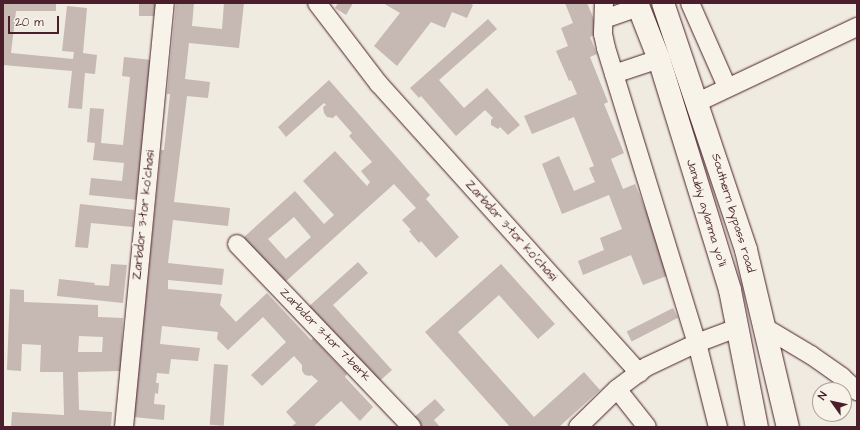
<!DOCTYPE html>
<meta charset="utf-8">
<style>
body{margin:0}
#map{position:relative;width:860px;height:430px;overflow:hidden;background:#f0ebe0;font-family:"Architects Daughter",sans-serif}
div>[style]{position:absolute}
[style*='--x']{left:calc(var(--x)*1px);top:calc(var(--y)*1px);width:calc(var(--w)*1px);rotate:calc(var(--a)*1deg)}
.building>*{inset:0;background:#c6b8b3;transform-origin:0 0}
.roads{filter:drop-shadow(0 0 1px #4a1f2b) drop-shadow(0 0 1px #4a1f2b)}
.minor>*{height:18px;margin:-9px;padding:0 9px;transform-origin:9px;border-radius:9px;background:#f7f3e8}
.highway>*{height:22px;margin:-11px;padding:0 11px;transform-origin:11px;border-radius:11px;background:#f7f3e8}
span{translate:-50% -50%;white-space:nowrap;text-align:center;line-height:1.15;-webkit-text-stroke:3px #f7f3e8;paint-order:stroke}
.street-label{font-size:12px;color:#4a1f2b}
.frame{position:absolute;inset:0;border:4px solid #4a1f2b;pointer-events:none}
.north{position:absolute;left:812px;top:382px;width:40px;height:40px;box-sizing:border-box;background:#f7f3e8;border:1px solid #b29e9c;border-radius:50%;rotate:303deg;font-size:11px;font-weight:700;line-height:16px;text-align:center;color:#4a1f2b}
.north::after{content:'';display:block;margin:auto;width:14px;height:18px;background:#4a1f2b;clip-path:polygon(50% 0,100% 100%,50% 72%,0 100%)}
.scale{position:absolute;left:8px;top:16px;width:51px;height:18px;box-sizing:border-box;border:2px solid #4a1f2b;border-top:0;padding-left:5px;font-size:12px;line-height:14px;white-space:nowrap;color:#4a1f2b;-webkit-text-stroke:3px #f7f3e8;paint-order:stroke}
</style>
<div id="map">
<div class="building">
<div style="clip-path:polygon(3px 3px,56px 3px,56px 11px,16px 11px,11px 53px,73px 59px,74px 52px,62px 51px,67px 6px,87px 8px,83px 53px,97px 55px,95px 74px,85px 73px,82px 109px,68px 108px,72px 71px,3px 65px)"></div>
<div style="left:139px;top:3px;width:17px;height:13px"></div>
<div style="clip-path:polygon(176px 3px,194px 3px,192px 26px,222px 29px,224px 3px,244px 3px,239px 48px,189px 43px,185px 79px,210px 82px,208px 98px,187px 96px,174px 202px,230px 208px,228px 226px,173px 220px,168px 263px,224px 269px,222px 285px,168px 280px,168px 289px,222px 294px,220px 305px,236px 322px,267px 293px,311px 340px,313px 338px,347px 374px,345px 377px,373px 407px,360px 421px,341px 401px,313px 427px,291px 427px,296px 423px,286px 412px,318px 381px,311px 375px,310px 376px,305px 375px,302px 371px,302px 365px,294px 356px,262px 386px,251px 375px,286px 342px,263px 317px,228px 350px,217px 339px,218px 332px,162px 326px,160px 344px,200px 348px,198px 361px,171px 359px,169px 374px,157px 373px,156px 383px,159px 383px,158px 394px,155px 393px,154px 404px,165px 405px,164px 420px,133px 417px,161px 150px,164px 150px,170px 94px,167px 94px)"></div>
<div style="clip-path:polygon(338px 3px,353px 3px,346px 15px,335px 8px)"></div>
<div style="clip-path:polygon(383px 3px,469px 3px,473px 5px,467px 18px,452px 12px,445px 28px,431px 22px,397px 66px,374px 46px,400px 13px)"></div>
<div style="clip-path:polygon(565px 3px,587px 3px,600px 33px,590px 37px,597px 54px,590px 57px,608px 102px,604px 104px,624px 153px,611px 159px,623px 189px,635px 184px,672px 274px,643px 285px,631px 255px,583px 275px,578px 261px,604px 250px,600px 238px,622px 229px,609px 195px,562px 214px,542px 164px,559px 156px,574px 191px,595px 182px,589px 168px,594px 166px,574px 117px,532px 134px,524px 116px,577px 94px,571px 80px,569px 81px,556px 51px,568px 46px,561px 28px,573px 23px)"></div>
<div style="clip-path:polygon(488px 19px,497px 29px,439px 80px,464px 108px,487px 88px,520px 125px,508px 135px,500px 127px,498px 129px,491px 125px,491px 120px,493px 118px,485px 110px,456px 136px,421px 96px,419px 98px,410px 88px)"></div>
<div style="clip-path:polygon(124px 57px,152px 60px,138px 200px,89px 195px,91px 178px,122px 181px,124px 163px,93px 160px,95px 143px,87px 142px,90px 108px,104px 109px,101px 143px,123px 145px,130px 77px,122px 76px)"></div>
<div style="clip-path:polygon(evenodd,329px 80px,430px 195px,426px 199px,459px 237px,436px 258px,421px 241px,419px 243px,409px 231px,411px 230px,402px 220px,416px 208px,394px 184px,284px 283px,243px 238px,295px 191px,324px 224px,334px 215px,303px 181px,335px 151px,367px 186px,370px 182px,361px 171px,372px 162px,349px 136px,352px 133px,336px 115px,333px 118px,327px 117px,324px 113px,323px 107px,326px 105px,324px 103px,286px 137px,278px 127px,329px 80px,294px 217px,311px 237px,286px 259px,268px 239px,294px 217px)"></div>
<div style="clip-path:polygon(80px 204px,134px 210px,133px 227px,91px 223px,88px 248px,75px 247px)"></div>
<div style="clip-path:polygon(358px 262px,368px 273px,333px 305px,392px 370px,375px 385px,306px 309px)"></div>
<div style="clip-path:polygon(111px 264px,127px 265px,123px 303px,57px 296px,59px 279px,95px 283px,94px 285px,109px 286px)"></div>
<div style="clip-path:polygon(501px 264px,555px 324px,538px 339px,499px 295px,458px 332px,534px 417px,584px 372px,600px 390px,559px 427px,510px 427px,425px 332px)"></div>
<div style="clip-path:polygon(evenodd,10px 289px,24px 290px,24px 302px,98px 305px,98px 317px,123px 318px,121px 371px,78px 372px,79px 410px,112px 412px,111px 427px,11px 427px,12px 412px,64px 415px,63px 372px,40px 372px,41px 345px,22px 344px,21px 371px,7px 370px,10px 289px,79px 336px,103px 337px,102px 352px,78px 352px,79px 336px)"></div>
<div style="left:673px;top:308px;width:11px;height:52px;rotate:63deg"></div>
<div style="left:214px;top:364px;width:14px;height:61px;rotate:4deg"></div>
<div style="clip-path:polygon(435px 399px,445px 410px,434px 420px,440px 427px,417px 427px,411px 420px)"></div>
</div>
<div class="roads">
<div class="minor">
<div style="--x:317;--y:3;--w:102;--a:52.6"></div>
<div style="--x:379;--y:84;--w:389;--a:48"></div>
<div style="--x:604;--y:3;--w:31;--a:92"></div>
<div style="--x:603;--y:34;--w:14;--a:78"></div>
<div style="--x:606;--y:48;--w:309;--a:72.9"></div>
<div style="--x:697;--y:343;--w:87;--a:76"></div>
<div style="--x:690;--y:3;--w:92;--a:66.2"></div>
<div style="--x:604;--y:19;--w:36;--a:-19"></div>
<div style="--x:614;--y:74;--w:47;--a:-18.4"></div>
<div style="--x:698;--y:102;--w:176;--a:-25.3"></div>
<div style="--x:237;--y:244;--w:253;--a:46.3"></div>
<div style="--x:764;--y:327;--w:55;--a:30.8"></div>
<div style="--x:811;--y:355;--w:38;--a:35"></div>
<div style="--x:842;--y:377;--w:21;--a:43"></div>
<div style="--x:617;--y:389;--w:48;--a:51.7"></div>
<div style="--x:124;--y:427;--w:426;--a:-84.5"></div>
<div style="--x:578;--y:427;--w:54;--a:-44.3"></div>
<div style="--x:617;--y:389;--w:36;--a:-37"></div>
<div style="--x:646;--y:367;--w:56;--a:-25.2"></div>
<div style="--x:697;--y:343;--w:43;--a:-20.6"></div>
</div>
<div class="highway">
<div style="--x:637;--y:3;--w:60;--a:68.6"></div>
<div style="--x:659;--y:59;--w:242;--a:72.9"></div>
<div style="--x:730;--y:290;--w:140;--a:78.9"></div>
<div style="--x:663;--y:3;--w:261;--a:71.4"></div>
<div style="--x:746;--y:250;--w:182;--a:76.7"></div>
</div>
</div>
<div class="street-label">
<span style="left:706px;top:213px;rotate:73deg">Janubiy aylanma yoʻli</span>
<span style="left:733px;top:213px;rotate:73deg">Southern bypass road</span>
<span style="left:144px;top:215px;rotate:-84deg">Zarbdor 3-tor koʼchasi</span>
<span style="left:511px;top:231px;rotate:48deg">Zarbdor 3-tor koʼchasi</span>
<span style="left:325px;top:335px;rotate:46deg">Zarbdor 3-tor 7-berk</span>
</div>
<div class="frame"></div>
<div class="north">N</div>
<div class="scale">20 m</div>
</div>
